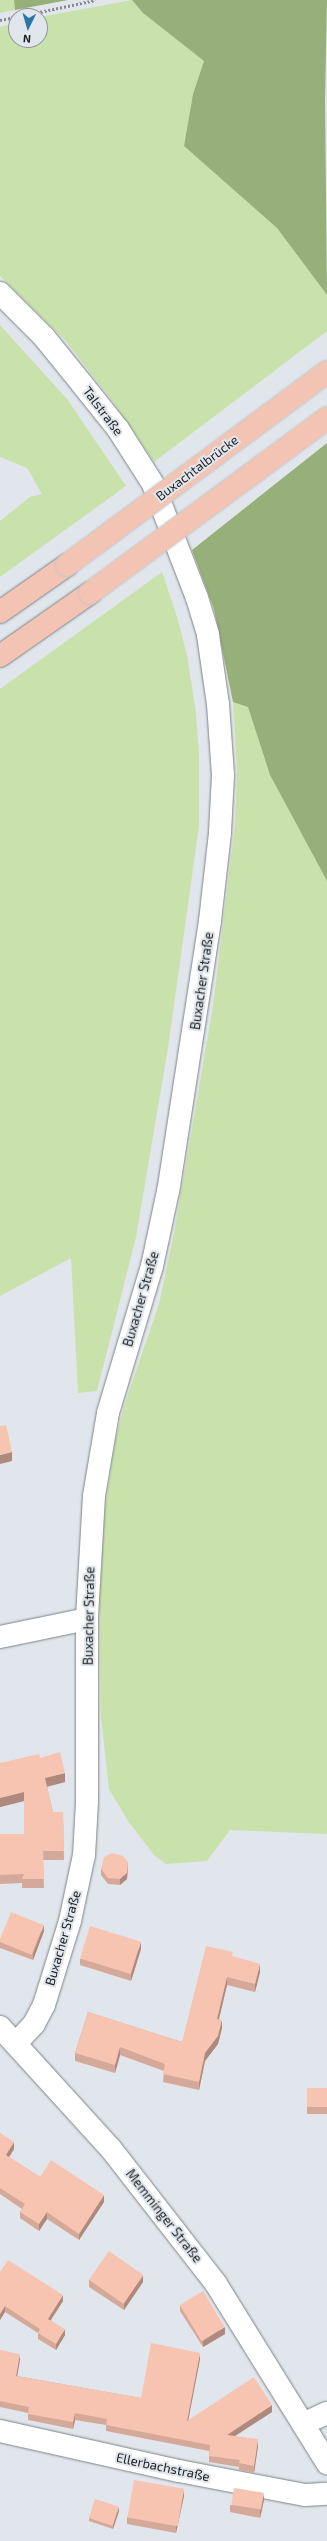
<!DOCTYPE html>
<meta charset="utf-8">
<style>
body{margin:0}
#map{position:relative;width:327px;height:2541px;overflow:hidden;background:#e0e6eb;font-family:"Exo 2",sans-serif}
div>[style]{position:absolute}
[style*='--x']{left:calc(var(--x)*1px);top:calc(var(--y)*1px);width:calc(var(--w)*1px);rotate:calc(var(--a)*1deg)}
.green>*{inset:0;background:#c9e2ab}
.forest>*{inset:0;background:#97af78}
.path>*{height:2.5px;margin-top:-1.25px;transform-origin:0;background:repeating-linear-gradient(90deg,#878b8f 0 2px,transparent 0 4px)}
.roads{filter:drop-shadow(0 0 1px #7d8387) drop-shadow(0 0 1px #7d8387)}
.minor>*{height:22px;margin:-11px;padding:0 11px;transform-origin:11px;border-radius:11px;background:#fff}
.highway>*{height:22px;margin:-11px;padding:0 11px;transform-origin:11px;border-radius:11px;background:#f3c4b3}
.bridges{filter:drop-shadow(0 0 1px #c4c4c5) drop-shadow(0 0 1px #c4c4c5)}
.highway-bridge>*{height:22px;margin:-11px;padding:0 11px;transform-origin:11px;border-radius:11px;background:#f3c4b3}
.wall>*{inset:0;background:#d5a999;transform-origin:0 0}
.shaded-wall>*{inset:0;background:#ae897d}
.building>*{inset:0;background:#f8c4b2;transform-origin:0 0}
span{translate:-50% -50%;white-space:nowrap;text-align:center;line-height:1.15;-webkit-text-stroke:4px #e0e6eb;paint-order:stroke}
.street-label{font-size:13px;color:#1c1e20}
.north{position:absolute;left:8px;top:8px;width:40px;height:40px;box-sizing:border-box;background:#e0e6eb;border:1px solid #92969a;border-radius:50%;rotate:185deg;font-size:11px;font-weight:700;line-height:16px;text-align:center;color:#1c1e20}
.north::after{content:'';display:block;margin:auto;width:14px;height:18px;background:#2b75a8;clip-path:polygon(50% 0,100% 100%,50% 72%,0 100%)}
</style>
<div id="map">
<div class="green">
<div style="clip-path:polygon(0 0,14px 0,15px 10px,0 13px)"></div>
<div style="clip-path:polygon(132px 0,143px 13px,204px 61px,193px 94px,184px 146px,277px 228px,327px 295px,327px 331px,154px 462px,114px 403px,65px 340px,0 276px,0 27px,16px 23px,16px 40px,40px 40px,40px 17px)"></div>
<div style="clip-path:polygon(0 325px,67px 399px,126px 486px,0 577px,0 521px,30px 497px,42px 494px,27px 468px,0 457px)"></div>
<div style="clip-path:polygon(162px 572px,177px 617px,187px 655px,196px 713px,199px 754px,199px 826px,168px 1048px,136px 1237px,97px 1391px,78px 1393px,71px 1258px,0 1296px,0 689px)"></div>
<div style="clip-path:polygon(233px 702px,248px 707px,270px 775px,327px 881px,327px 1834px,230px 1830px,207px 1861px,166px 1864px,154px 1855px,128px 1821px,109px 1789px,101px 1717px,99px 1576px,103px 1521px,115px 1442px,124px 1406px,159px 1304px,174px 1233px,213px 1006px,235px 824px,237px 770px)"></div>
</div>
<div class="forest">
<div style="clip-path:polygon(14px 0,68px 0,15px 10px)"></div>
<div style="clip-path:polygon(132px 0,327px 0,325px 100px,327px 295px,277px 228px,184px 146px,193px 94px,204px 61px,143px 13px)"></div>
<div style="clip-path:polygon(327px 443px,327px 881px,270px 775px,248px 707px,233px 702px,214px 609px,192px 550px)"></div>
</div>
<div class="path">
<div style="--x:21;--y:16;--w:76;--a:-12.2"></div>
<div style="--x:0;--y:20;--w:16;--a:-11"></div>
</div>
<div class="roads">
<div class="minor">
<div style="--x:0;--y:293;--w:62;--a:45"></div>
<div style="--x:44;--y:337;--w:60;--a:51"></div>
<div style="--x:82;--y:384;--w:58;--a:51.3"></div>
<div style="--x:118;--y:429;--w:65;--a:57.5"></div>
<div style="--x:153;--y:484;--w:122;--a:68.9"></div>
<div style="--x:197;--y:598;--w:39;--a:73"></div>
<div style="--x:208;--y:635;--w:70;--a:81.8"></div>
<div style="--x:218;--y:704;--w:71;--a:86"></div>
<div style="--x:223;--y:775;--w:58;--a:93"></div>
<div style="--x:220;--y:833;--w:89;--a:96.5"></div>
<div style="--x:210;--y:921;--w:273;--a:98.8"></div>
<div style="--x:168;--y:1191;--w:77;--a:102"></div>
<div style="--x:152;--y:1266;--w:153;--a:106.7"></div>
<div style="--x:108;--y:1413;--w:84;--a:99.6"></div>
<div style="--x:94;--y:1496;--w:123;--a:93.3"></div>
<div style="--x:87;--y:1619;--w:183;--a:90"></div>
<div style="--x:87;--y:1802;--w:53;--a:93.2"></div>
<div style="--x:84;--y:1855;--w:67;--a:102"></div>
<div style="--x:70;--y:1921;--w:88;--a:107.2"></div>
<div style="--x:44;--y:2005;--w:21;--a:118"></div>
<div style="--x:34;--y:2024;--w:26;--a:133"></div>
<div style="--x:0;--y:1637;--w:89;--a:-11.7"></div>
<div style="--x:0;--y:2027;--w:165;--a:47.7"></div>
<div style="--x:111;--y:2149;--w:171;--a:52.1"></div>
<div style="--x:216;--y:2284;--w:211;--a:58.2"></div>
<div style="--x:303;--y:2424;--w:26;--a:-25"></div>
<div style="--x:0;--y:2431;--w:183;--a:12.6"></div>
<div style="--x:179;--y:2471;--w:128;--a:10.8"></div>
<div style="--x:305;--y:2495;--w:22;--a:-3"></div>
</div>
<div class="highway">
<div style="--x:0;--y:612;--w:82;--a:-35"></div>
<div style="--x:0;--y:656;--w:110;--a:-35"></div>
</div>
</div>
<div class="bridges">
<div class="highway-bridge">
<div style="--x:67;--y:565;--w:324;--a:-36.6"></div>
<div style="--x:90;--y:593;--w:295;--a:-36.4"></div>
</div>
</div>
<div class="wall">
<div style="clip-path:polygon(40px 1758px,65px 1782px,47px 1787px,53px 1812px,63px 1812px,64px 1860px,43px 1860px,44px 1888px,22px 1888px,22px 1883px,0 1884px,0 1834px,24px 1834px,24px 1801px,0 1807px,0 1763px)"></div>
<div style="clip-path:polygon(101px 1869px,128px 1869px,127px 1879px,120px 1885px,108px 1884px,101px 1875px)"></div>
<div style="clip-path:polygon(44px 1931px,33px 1960px,0 1948px,0 1942px)"></div>
<div style="clip-path:polygon(141px 1949px,131px 1981px,80px 1965px,80px 1959px)"></div>
<div style="clip-path:polygon(233px 1957px,260px 1972px,255px 1992px,227px 1985px,219px 2019px,222px 2028px,218px 2044px,205px 2061px,199px 2090px,163px 2082px,164px 2071px,120px 2055px,115px 2073px,75px 2061px,75px 2053px,88px 2012px,182px 2042px)"></div>
<div style="left:307px;top:2088px;width:20px;height:26px"></div>
<div style="clip-path:polygon(0 2133px,14px 2149px,9px 2157px,40px 2177px,104px 2202px,79px 2240px,47px 2219px,39px 2231px,20px 2218px,20px 2212px,22px 2209px,0 2194px)"></div>
<div style="clip-path:polygon(0 2272px,63px 2301px,51px 2320px,65px 2335px,56px 2350px,38px 2339px,38px 2333px,5px 2312px,0 2320px)"></div>
<div style="clip-path:polygon(89px 2280px,143px 2282px,124px 2310px,89px 2287px)"></div>
<div style="clip-path:polygon(180px 2305px,225px 2334px,203px 2347px,180px 2311px)"></div>
<div style="clip-path:polygon(0 2350px,20px 2360px,17px 2376px,141px 2398px,200px 2359px,188px 2420px,272px 2412px,235px 2436px,258px 2446px,254px 2473px,239px 2470px,239px 2467px,209px 2462px,209px 2451px,106px 2431px,106px 2425px,75px 2420px,73px 2429px,28px 2420px,28px 2413px,0 2407px)"></div>
<div style="clip-path:polygon(184px 2496px,176px 2533px,127px 2524px,127px 2517px)"></div>
<div style="clip-path:polygon(264px 2500px,260px 2518px,230px 2512px,230px 2505px)"></div>
<div style="clip-path:polygon(119px 2511px,113px 2529px,89px 2521px,89px 2518px)"></div>
</div>
<div class="shaded-wall">
<div style="clip-path:polygon(12px 1452px,12px 1461px,0 1464px,0 1455px)"></div>
<div style="clip-path:polygon(65px 1773px,65px 1782px,45px 1787px,45px 1778px)"></div>
<div style="clip-path:polygon(24px 1792px,24px 1801px,0 1807px,0 1798px)"></div>
<div style="clip-path:polygon(128px 1862px,127px 1879px,120px 1885px,120px 1879px)"></div>
<div style="clip-path:polygon(44px 1925px,44px 1931px,33px 1960px,33px 1954px)"></div>
<div style="clip-path:polygon(141px 1942px,141px 1949px,131px 1981px,131px 1974px)"></div>
<div style="clip-path:polygon(260px 1964px,260px 1972px,255px 1992px,255px 1984px)"></div>
<div style="clip-path:polygon(227px 1977px,227px 1985px,217px 2027px,217px 2019px)"></div>
<div style="clip-path:polygon(222px 2020px,222px 2028px,218px 2044px,205px 2061px,199px 2090px,199px 2082px,205px 2053px)"></div>
<div style="clip-path:polygon(120px 2047px,120px 2055px,115px 2073px,115px 2065px)"></div>
<div style="clip-path:polygon(14px 2142px,14px 2149px,6px 2162px,6px 2155px)"></div>
<div style="clip-path:polygon(104px 2195px,104px 2202px,79px 2240px,79px 2234px)"></div>
<div style="clip-path:polygon(47px 2212px,47px 2219px,39px 2231px,39px 2224px)"></div>
<div style="clip-path:polygon(143px 2275px,143px 2282px,124px 2310px,124px 2304px)"></div>
<div style="clip-path:polygon(63px 2295px,63px 2301px,48px 2324px,48px 2319px)"></div>
<div style="clip-path:polygon(5px 2306px,5px 2312px,0 2320px,0 2314px)"></div>
<div style="clip-path:polygon(225px 2327px,225px 2334px,203px 2347px,203px 2341px)"></div>
<div style="clip-path:polygon(65px 2329px,65px 2335px,56px 2350px,56px 2344px)"></div>
<div style="clip-path:polygon(200px 2353px,200px 2359px,187px 2427px,187px 2421px)"></div>
<div style="clip-path:polygon(20px 2354px,20px 2360px,16px 2383px,16px 2376px)"></div>
<div style="clip-path:polygon(272px 2405px,272px 2412px,227px 2441px,227px 2435px)"></div>
<div style="clip-path:polygon(75px 2413px,75px 2420px,73px 2429px,73px 2422px)"></div>
<div style="clip-path:polygon(258px 2439px,258px 2446px,254px 2473px,254px 2466px)"></div>
<div style="clip-path:polygon(184px 2489px,184px 2496px,176px 2533px,176px 2527px)"></div>
<div style="clip-path:polygon(264px 2493px,264px 2500px,260px 2518px,260px 2512px)"></div>
<div style="clip-path:polygon(119px 2507px,119px 2511px,113px 2529px,113px 2525px)"></div>
</div>
<div class="building">
<div style="clip-path:polygon(6px 1425px,12px 1452px,0 1455px,0 1426px)"></div>
<div style="clip-path:polygon(60px 1752px,65px 1773px,45px 1778px,53px 1812px,63px 1812px,64px 1851px,43px 1851px,44px 1879px,22px 1879px,24px 1874px,0 1875px,0 1834px,24px 1834px,24px 1792px,0 1798px,0 1763px,39px 1754px,40px 1758px)"></div>
<div style="clip-path:polygon(112px 1853px,123px 1856px,128px 1862px,127px 1873px,120px 1879px,108px 1878px,101px 1869px,104px 1857px)"></div>
<div style="left:11px;top:1912px;width:35px;height:32px;rotate:22deg"></div>
<div style="left:90px;top:1926px;width:53px;height:34px;rotate:17deg"></div>
<div style="clip-path:polygon(206px 1946px,233px 1952px,232px 1956px,260px 1964px,255px 1984px,227px 1977px,217px 2019px,222px 2020px,218px 2036px,205px 2053px,199px 2082px,163px 2074px,165px 2064px,120px 2047px,115px 2065px,75px 2053px,88px 2012px,182px 2042px)"></div>
<div style="left:307px;top:2088px;width:20px;height:19px"></div>
<div style="clip-path:polygon(0 2133px,14px 2142px,6px 2155px,40px 2177px,51px 2160px,104px 2195px,79px 2234px,47px 2212px,39px 2224px,20px 2212px,25px 2204px,0 2188px)"></div>
<div style="left:109px;top:2251px;width:42px;height:35px;rotate:35deg"></div>
<div style="clip-path:polygon(8px 2260px,63px 2295px,48px 2319px,65px 2329px,56px 2344px,38px 2333px,40px 2329px,5px 2306px,0 2314px,0 2272px)"></div>
<div style="left:203px;top:2291px;width:42px;height:27px;rotate:59deg"></div>
<div style="clip-path:polygon(151px 2343px,200px 2353px,187px 2421px,254px 2377px,272px 2405px,227px 2435px,258px 2439px,254px 2466px,239px 2463px,240px 2460px,209px 2456px,210px 2445px,106px 2425px,107px 2419px,75px 2413px,73px 2422px,28px 2414px,29px 2407px,0 2401px,0 2350px,20px 2354px,16px 2376px,141px 2398px)"></div>
<div style="left:134px;top:2480px;width:51px;height:38px;rotate:10deg"></div>
<div style="left:234px;top:2488px;width:30px;height:17px;rotate:9deg"></div>
<div style="left:95px;top:2499px;width:25px;height:20px;rotate:18deg"></div>
</div>
<div class="street-label">
<span style="left:103px;top:411px;rotate:53deg">Talstraße</span>
<span style="left:197px;top:468px;rotate:-37deg">Buxachtalbrücke</span>
<span style="left:202px;top:981px;rotate:-82deg">Buxacher Straße</span>
<span style="left:141px;top:1299px;rotate:-74deg">Buxacher Straße</span>
<span style="left:89px;top:1616px;rotate:-89deg">Buxacher Straße</span>
<span style="left:63px;top:1938px;rotate:-74deg">Buxacher Straße</span>
<span style="left:164px;top:2216px;rotate:52deg">Memminger Straße</span>
<span style="left:163px;top:2467px;rotate:12deg">Ellerbachstraße</span>
</div>
<div class="north">N</div>
</div>
